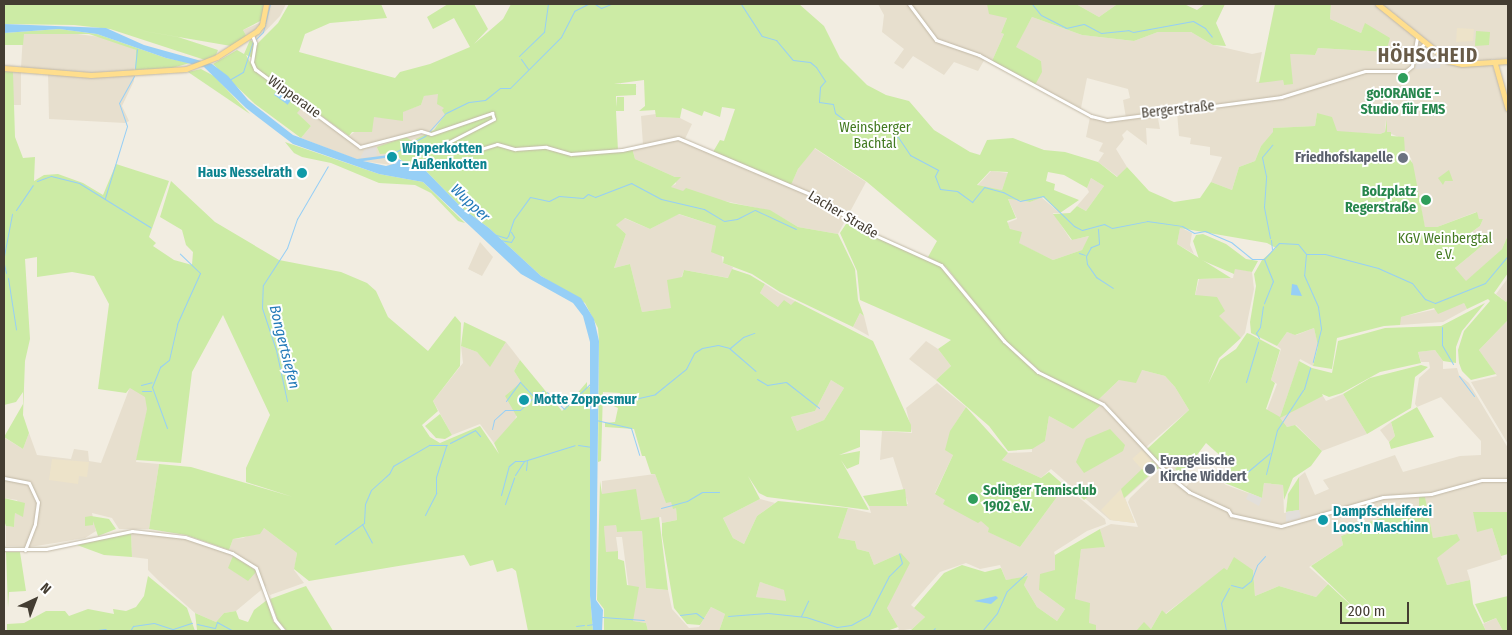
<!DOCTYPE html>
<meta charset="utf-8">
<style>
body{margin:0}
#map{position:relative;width:1512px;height:635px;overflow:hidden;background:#f2ede1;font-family:"Fira Sans Condensed",sans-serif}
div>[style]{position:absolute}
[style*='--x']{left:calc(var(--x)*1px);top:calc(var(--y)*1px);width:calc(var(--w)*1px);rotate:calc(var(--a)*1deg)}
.residential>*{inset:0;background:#e7dfce;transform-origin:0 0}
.education>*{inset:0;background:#ede3c9;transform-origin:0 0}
.green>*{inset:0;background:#cceba5}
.parking>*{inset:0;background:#e2dfda}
.water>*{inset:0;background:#96cff6;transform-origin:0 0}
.stream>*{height:1px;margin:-0.5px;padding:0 0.5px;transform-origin:0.5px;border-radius:0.5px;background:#96cff6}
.roads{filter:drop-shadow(0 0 1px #c1b8a6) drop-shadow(0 0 1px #c1b8a6)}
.minor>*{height:3px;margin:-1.5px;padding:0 1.5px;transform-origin:1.5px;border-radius:1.5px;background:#fff}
.major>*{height:4.5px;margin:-2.25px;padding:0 2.25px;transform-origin:2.25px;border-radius:2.25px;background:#ffde8d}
.dots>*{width:14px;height:14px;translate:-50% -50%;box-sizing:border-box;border:2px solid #fff;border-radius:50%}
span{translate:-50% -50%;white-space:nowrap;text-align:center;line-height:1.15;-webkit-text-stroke:4px #fff;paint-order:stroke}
.leisure-label{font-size:14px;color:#27864d;font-weight:700}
.right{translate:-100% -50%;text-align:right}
.left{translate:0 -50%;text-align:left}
.street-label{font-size:14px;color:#443d32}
.park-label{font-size:14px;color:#437a21}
.culture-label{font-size:14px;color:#0d838f;font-weight:700}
.worship-label{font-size:14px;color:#5b616d;font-weight:700}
.water-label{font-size:15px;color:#237ab8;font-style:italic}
.district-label{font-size:19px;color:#685b48;font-weight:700;letter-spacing:1px}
.frame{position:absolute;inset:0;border:5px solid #443d32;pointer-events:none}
.north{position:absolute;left:10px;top:575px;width:50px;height:50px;-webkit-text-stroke:4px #fff;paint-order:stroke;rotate:43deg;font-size:14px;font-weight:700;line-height:20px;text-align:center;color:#443d32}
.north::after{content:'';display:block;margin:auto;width:18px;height:22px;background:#443d32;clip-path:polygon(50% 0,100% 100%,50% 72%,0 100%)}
.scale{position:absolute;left:1340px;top:602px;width:69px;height:22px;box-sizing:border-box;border:2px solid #443d32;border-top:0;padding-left:6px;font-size:15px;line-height:18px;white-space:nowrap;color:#443d32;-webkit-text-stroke:4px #fff;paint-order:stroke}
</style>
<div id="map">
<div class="residential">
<div style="clip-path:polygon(269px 4px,286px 4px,280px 16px,256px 41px,252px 34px,247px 37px,243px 30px,264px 21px)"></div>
<div style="clip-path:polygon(878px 4px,987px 4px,1007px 18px,1001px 33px,1004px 34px,992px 61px,986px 57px,978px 71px,954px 62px,944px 75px,913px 56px,903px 69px,894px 63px,904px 49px,882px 32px,884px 15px)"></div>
<div style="clip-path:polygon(1076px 4px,1126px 4px,1116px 5px,1099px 17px)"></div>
<div style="clip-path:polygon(1331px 4px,1508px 4px,1508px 58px,1491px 59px,1508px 114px,1508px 235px,1502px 249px,1466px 282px,1455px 268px,1483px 245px,1470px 244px,1465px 237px,1480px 226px,1483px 219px,1479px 219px,1476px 212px,1437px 227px,1425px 228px,1411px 158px,1405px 153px,1403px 139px,1387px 132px,1386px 119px,1385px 132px,1380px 134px,1337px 132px,1317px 113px,1315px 126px,1273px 128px,1274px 132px,1261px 146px,1255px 161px,1239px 167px,1232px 190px,1211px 182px,1222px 157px,1210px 155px,1210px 147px,1190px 144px,1191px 138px,1179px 136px,1177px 112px,1157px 113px,1160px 129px,1146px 128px,1147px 145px,1127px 130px,1122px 135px,1124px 139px,1116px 149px,1127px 167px,1118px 177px,1098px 162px,1104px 153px,1099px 151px,1103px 143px,1086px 137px,1090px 117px,1103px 121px,1126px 118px,1123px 100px,1130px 98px,1128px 89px,1087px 78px,1081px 108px,1035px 85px,1041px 61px,1015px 47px,1032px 17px,1082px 35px,1134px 41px,1158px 32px,1191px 32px,1213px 45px,1252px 54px,1262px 52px,1256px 82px,1283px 79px,1284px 85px,1290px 54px,1315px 55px,1318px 48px,1386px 52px,1365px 24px,1361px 33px,1330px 19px)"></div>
<div style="clip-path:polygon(70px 33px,108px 38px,136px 50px,134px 81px,122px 106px,129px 121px,125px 123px,49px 119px,48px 71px,21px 68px,23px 34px)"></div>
<div style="left:13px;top:72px;width:8px;height:33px"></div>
<div style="clip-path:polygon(448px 89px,452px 114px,428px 134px,395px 153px,398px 159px,392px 165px,361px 161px,301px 138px,311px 126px,296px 113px,304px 105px,347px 138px,374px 116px,384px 118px,421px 105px,424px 96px)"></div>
<div style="clip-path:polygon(656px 114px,656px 117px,680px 118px,692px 124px,684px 141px,790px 187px,798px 169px,814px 148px,866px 182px,838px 234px,798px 227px,771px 211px,683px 192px,670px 187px,676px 184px,675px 177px,635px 159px,632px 148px,643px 145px,641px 116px)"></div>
<div style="clip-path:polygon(991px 171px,1008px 173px,1002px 190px,977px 186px)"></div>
<div style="clip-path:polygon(1091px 178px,1104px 186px,1086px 211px,1077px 206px,1089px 192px,1087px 188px)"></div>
<div style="clip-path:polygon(1041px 197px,1060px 213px,1053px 213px,1071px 240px,1090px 236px,1082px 250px,1053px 260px,1018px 243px,1007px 223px,1017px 219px,1008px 199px,1030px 202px)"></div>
<div style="clip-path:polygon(678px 214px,716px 226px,723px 263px,733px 267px,729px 278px,684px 270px,671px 308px,642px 312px,630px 264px,614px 268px,626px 234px,616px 225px,624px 218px,650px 229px)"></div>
<div style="clip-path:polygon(1180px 227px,1192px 233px,1190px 245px,1194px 254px,1177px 244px)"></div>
<div style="clip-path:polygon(480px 242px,493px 257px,482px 276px,468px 269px)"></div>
<div style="clip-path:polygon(1235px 268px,1252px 272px,1254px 289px,1245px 333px,1241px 338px,1195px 296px,1199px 279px,1233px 278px)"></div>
<div style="clip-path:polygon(1508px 278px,1508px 299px,1506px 302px,1496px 294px)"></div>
<div style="clip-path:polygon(765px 284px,779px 293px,795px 301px,792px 306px,778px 307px,760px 293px)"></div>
<div style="clip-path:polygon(1464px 303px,1467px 309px,1443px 322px,1400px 325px,1400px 317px)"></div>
<div style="clip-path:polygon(860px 313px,864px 316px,869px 336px,853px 327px)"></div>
<div style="clip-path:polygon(1508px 320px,1508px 444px,1471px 382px,1497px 376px,1479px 350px)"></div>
<div style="clip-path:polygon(1314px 328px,1318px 345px,1313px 366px,1300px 359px,1280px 417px,1323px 396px,1326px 401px,1343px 394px,1367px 434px,1322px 451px,1296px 425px,1287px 427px,1267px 410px,1277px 384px,1271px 380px,1281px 349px,1277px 346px,1287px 332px,1296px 335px)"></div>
<div style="clip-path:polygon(926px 341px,938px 349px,951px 366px,936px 380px,909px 359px)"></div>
<div style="clip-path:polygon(506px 342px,520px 360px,514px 371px,521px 382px,515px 422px,494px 443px,480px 424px,452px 435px,433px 401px,463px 363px,461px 346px,477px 352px,490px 366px)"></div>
<div style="clip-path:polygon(1435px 350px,1443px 361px,1443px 369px,1457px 368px,1459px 375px,1469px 383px,1508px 448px,1508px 512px,1473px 513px,1492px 528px,1502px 559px,1467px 570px,1470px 580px,1447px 585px,1436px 558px,1457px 534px,1433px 538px,1425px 498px,1420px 497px,1419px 515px,1393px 514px,1357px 526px,1358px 530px,1341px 536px,1343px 545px,1309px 567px,1328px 584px,1316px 597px,1279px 586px,1255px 596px,1253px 570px,1234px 558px,1227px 570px,1224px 569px,1165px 614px,1162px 610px,1151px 629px,1144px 623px,1136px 631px,1096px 631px,1089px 624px,1075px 600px,1081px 548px,1104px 547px,1100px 529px,1111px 524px,1138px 527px,1128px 502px,1130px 498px,1172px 457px,1179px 465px,1175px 470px,1182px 475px,1177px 481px,1186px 487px,1196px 474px,1205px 478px,1210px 473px,1226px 485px,1262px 498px,1264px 483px,1283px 485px,1284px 513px,1299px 510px,1299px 477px,1305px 472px,1315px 495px,1329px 489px,1323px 480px,1395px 455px,1403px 472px,1460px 456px,1481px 455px,1481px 441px,1441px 397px,1417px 407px,1415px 404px,1419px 378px,1430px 368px,1429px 362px,1421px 362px,1418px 352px)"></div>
<div style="clip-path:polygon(1142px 370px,1165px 376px,1175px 387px,1189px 410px,1145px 448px,1109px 407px,1097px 401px,1119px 380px)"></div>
<div style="clip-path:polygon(831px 380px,844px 388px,824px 420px,797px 431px,791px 417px,815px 411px)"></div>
<div style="clip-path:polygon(937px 383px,966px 407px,951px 430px,953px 455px,935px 493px,1010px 512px,989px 532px,1020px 547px,1065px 486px,1105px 519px,1106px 524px,1087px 531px,1054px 552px,1057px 561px,1055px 570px,1039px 590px,1065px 609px,1057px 621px,1037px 607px,1024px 585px,1027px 577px,1006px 580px,1000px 565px,980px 569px,966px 563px,940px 572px,911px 605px,925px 617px,912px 629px,895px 631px,899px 629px,887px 608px,901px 553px,874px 565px,869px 552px,857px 549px,855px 541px,838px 538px,848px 508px,871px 513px,869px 506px,908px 504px,893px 457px,880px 460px,882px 431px,912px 433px,906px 408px)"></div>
<div style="clip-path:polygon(130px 387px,150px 397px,136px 462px,159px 464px,149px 529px,119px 529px,112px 518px,92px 513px,96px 531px,85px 538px,30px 547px,6px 546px,6px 526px,14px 527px,15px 513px,23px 516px,17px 500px,4px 498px,5px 438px,23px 449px,29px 433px,37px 455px,71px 459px,74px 449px,88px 451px,89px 461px,101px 463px)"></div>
<div style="clip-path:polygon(1101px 405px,1160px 467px,1125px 498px,1135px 523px,1110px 520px,1051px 469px,1041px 478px,1002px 460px,1008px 453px,1032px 452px,1032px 446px,1045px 441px,1049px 416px,1073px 429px)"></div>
<div style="clip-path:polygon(1391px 422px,1395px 436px,1389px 442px,1380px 430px)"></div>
<div style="clip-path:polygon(655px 474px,666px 502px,671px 502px,676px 508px,677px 520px,662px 523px,661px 517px,640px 520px,602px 494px,602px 481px)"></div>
<div style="clip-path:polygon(760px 499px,775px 503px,757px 516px,744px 544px,733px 538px,723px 518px)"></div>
<div style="clip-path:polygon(604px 525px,616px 525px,617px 532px,642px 531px,646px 588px,668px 590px,672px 609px,689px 628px,699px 627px,711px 607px,725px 614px,719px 631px,648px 631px,646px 623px,633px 621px,622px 537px,616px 537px,618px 551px,605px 553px)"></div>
<div style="clip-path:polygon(264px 528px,297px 553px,294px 570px,304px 583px,270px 595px,266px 586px,236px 611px,224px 613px,216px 622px,195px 613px,160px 582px,148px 570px,148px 559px,132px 557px,131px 533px,185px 538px,229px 550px,233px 539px,243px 538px)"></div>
<div style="clip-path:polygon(760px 582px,785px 590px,786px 602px,756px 597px)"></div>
<div style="clip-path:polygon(1496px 618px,1503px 631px,1486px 631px,1483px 624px)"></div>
</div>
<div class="education">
<div style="clip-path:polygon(1457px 28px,1474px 29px,1473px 41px,1456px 42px)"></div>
<div style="left:1142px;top:450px;width:15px;height:13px;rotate:48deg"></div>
<div style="clip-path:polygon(52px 459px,89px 462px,87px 477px,79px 476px,78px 484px,49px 480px)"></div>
<div style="clip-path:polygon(1121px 489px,1135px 523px,1111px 520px,1101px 510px)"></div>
</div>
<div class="green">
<div style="clip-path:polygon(4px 4px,264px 4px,262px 20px,243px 30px,247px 37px,231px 46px,126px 28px,178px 37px,218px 50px,216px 55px,205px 60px,110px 29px,74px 25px,4px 24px)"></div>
<div style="clip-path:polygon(evenodd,289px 4px,381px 4px,387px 18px,330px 23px,305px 34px,299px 52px,395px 78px,400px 72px,430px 64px,470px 47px,454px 18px,433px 29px,427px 17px,448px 4px,474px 4px,488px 29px,474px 44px,503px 19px,511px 4px,799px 4px,824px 26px,840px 58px,867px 85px,886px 95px,909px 101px,934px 130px,970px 152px,980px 155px,987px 140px,1013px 138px,1044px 150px,1065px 152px,1098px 162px,1117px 177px,1127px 167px,1149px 191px,1174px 202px,1200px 198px,1211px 182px,1232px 190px,1239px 167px,1255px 161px,1261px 146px,1273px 132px,1273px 128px,1315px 126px,1317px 113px,1332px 117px,1337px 131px,1380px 134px,1385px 132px,1387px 119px,1387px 132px,1391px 132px,1391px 136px,1404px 137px,1405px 152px,1413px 164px,1425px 227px,1437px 227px,1477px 212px,1479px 219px,1483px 219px,1480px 226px,1465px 237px,1470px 244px,1477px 239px,1483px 245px,1455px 268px,1466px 281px,1502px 249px,1508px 235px,1508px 273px,1494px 293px,1506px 302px,1508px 299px,1508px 320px,1479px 350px,1496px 374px,1471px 380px,1462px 371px,1459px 363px,1458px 350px,1464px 331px,1490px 301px,1488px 299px,1467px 309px,1464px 303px,1438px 314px,1434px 308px,1401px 317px,1400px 325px,1384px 326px,1337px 338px,1332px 369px,1313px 366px,1318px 346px,1314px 328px,1295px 335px,1287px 332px,1277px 346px,1251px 333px,1250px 322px,1256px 286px,1254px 274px,1262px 260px,1276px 248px,1267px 243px,1180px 228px,1177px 244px,1231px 278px,1198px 279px,1195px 295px,1217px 297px,1225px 311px,1219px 316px,1241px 338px,1219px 358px,1208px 384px,1220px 360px,1236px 349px,1247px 333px,1250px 334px,1280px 350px,1271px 380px,1275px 383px,1266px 409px,1280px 417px,1299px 361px,1312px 368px,1332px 373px,1338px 341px,1385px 328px,1441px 326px,1485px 303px,1462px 331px,1456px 347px,1456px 363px,1443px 361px,1435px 350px,1418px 352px,1421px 363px,1380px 372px,1342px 393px,1329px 397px,1322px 394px,1323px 396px,1280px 418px,1287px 427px,1295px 425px,1322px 451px,1311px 466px,1293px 478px,1284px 500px,1283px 485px,1264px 483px,1262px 498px,1220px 481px,1232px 466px,1206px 443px,1182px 475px,1175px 469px,1179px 465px,1173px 458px,1162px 467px,1146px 450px,1189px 410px,1175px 387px,1165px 376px,1142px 370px,1136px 383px,1119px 380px,1097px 401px,1043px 374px,1005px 340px,946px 267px,928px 257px,937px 241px,867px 182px,815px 148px,798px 169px,791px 185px,713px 152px,720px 140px,724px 141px,735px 109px,722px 107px,720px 117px,704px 111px,702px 116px,682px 108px,680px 118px,656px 117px,655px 110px,639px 111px,645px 106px,644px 80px,614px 84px,636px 84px,636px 95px,616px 96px,616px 107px,617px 97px,624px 97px,624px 111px,616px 111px,618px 151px,632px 148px,635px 159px,675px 177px,681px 177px,671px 187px,683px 191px,686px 188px,731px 203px,770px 210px,798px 227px,838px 234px,855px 269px,858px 300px,864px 316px,860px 313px,853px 327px,780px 292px,752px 274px,723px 263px,724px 257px,711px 252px,716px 226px,679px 214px,650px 229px,625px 218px,616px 225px,626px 234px,614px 268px,630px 264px,642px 312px,671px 308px,667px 280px,682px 277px,684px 270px,728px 278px,732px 269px,750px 275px,765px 284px,760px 293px,778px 307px,784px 300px,791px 305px,795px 301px,873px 341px,911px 425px,911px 432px,860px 430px,860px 447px,839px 455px,860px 451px,859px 464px,847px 469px,841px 460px,869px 510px,767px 497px,759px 493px,748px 476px,760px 499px,723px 518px,733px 538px,744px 544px,757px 516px,778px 501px,848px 508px,838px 538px,855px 541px,857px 549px,869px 552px,874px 565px,901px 553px,910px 563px,887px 608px,898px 627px,887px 631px,719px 631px,725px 614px,711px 607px,700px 625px,687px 624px,674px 608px,662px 535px,662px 523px,677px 520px,676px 508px,673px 509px,671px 502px,666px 503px,655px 474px,651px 474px,645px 456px,642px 456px,634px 429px,605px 427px,605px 423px,615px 422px,618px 408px,611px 405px,609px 399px,621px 398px,620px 393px,603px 392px,601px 461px,598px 462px,599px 341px,598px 328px,585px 303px,541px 276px,489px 228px,462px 208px,426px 171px,405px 164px,395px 153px,380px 154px,377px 147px,406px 137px,412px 141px,434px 130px,445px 115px,442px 110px,444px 108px,437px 104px,438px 94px,424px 96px,421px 105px,403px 112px,403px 121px,374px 117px,372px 132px,352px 132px,349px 136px,261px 72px,255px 66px,253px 58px,246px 55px,254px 69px,304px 105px,297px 113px,311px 126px,301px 138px,255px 104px,213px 64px,237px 50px,244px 54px,250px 40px,257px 44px,278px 23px,289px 4px,990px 171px,1008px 172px,1002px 190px,977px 185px,990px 171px,289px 4px,1048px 172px,1064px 175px,1087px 188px,1091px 178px,1104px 186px,1086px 211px,1077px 206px,1070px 213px,1053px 214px,1072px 240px,1089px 236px,1082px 250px,1053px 260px,1019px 243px,1022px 232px,1010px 229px,1007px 221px,1016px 218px,1008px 199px,1030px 202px,1043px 197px,1060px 213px,1079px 200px,1054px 190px,1055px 184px,1046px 181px,1048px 172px,289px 4px,831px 380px,844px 388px,824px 420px,797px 431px,791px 417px,815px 411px,831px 380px,289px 4px,760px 582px,784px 590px,786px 601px,756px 597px,760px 582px)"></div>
<div style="clip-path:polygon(987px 4px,1076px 4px,1099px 17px,1116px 5px,1126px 4px,1184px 4px,1197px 10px,1205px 4px,1225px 4px,1216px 23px,1226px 46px,1213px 45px,1191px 32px,1158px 32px,1134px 41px,1082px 35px,1032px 17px,1016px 47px,1041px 61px,1042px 72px,1035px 85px,992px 61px,1004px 34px,1001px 33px,1007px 18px,989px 14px)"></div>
<div style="clip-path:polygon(1275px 4px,1331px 4px,1330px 19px,1361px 33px,1365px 23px,1390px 38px,1386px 52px,1318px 48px,1315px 55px,1290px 54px,1293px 84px,1284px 85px,1283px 80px,1259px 83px)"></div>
<div style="clip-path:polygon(59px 29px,97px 34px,166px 58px,190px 63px,172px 68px,135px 70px,136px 50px,89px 34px,24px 34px,23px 45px,4px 45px,4px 33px)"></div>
<div style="clip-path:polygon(1476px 31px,1490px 32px,1489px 45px,1475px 46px)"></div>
<div style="clip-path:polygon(201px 69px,214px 76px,250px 114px,188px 72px)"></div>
<div style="clip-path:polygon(4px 71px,13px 72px,15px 137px,23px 158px,35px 157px,34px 181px,44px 175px,58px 174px,83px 183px,103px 195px,116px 164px,169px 181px,149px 237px,156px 243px,153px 246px,174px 260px,192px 265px,193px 252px,186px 245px,182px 230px,160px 217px,171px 181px,215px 222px,279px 260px,341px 272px,367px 283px,376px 291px,388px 317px,428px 351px,455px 316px,461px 323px,460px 366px,433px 401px,438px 411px,422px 425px,430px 437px,440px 443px,480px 426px,499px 454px,494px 443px,517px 417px,505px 396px,521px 382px,514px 371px,520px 360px,562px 411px,587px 382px,587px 388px,591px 386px,590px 596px,593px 631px,528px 631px,516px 571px,512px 568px,497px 572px,493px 560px,470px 566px,464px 555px,309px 581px,294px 569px,297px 553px,264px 528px,260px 534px,233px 539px,229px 550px,186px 535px,149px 529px,159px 464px,191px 467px,293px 497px,246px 482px,246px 468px,270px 415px,223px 315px,192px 372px,181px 463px,136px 460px,147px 409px,145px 397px,130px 388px,126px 393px,98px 389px,109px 304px,94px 276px,72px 272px,37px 277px,37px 257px,25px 259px,30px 339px,25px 361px,23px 415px,29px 433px,23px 449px,4px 437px,23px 404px,23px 392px,16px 402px,4px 405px)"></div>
<div style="clip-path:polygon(285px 142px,379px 174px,423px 182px,465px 223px,458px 221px,431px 193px,415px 185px,379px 183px,331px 163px,302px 157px,294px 153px)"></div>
<div style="clip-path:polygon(1449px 170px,1453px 181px,1445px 181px,1443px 185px,1438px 178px)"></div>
<div style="clip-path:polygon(848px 221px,934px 262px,947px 271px,1004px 342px,1041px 375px,1101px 405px,1073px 429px,1049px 416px,1045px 441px,1032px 449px,1008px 451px,989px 426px,936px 380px,951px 366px,938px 349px,951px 340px,860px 300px,857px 271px,840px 233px)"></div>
<div style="clip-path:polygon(1203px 234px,1226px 244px,1246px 259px,1258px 261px,1252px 272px,1235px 269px,1234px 274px,1199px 259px,1193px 241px,1196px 235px)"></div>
<div style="clip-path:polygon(464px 322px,506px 342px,490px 367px,477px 352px,461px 346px)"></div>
<div style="clip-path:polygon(1421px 365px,1428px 367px,1415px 377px,1411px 408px,1367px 434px,1343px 394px,1370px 378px)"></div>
<div style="clip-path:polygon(966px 407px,1008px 453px,1002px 460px,1041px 478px,1049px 472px,1065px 486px,1020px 547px,988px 532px,989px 528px,981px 521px,978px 523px,943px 504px,945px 500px,935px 494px,953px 455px,945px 450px,950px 431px)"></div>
<div style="clip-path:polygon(1417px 407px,1434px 437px,1391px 449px,1389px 442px,1395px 436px,1391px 422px)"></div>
<div style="clip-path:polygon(440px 414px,452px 435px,445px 439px,436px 438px,425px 426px)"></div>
<div style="clip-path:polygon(1110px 429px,1125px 445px,1123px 451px,1084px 473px,1076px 462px,1086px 439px)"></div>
<div style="clip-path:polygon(1152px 461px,1159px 468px,1156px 470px,1154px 467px,1155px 470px,1124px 498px,1121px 489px,1142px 469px,1145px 472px)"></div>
<div style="clip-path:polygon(1299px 477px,1299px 510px,1286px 512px,1288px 494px)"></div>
<div style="clip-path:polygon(600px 481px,602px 494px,636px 489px,641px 520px,659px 517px,668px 590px,646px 588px,642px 531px,617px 532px,616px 525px,604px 526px,606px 552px,618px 551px,618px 559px,624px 561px,627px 585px,639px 587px,633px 621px,646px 623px,648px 631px,604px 631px,604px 609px,597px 600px)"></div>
<div style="clip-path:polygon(1090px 483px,1097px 489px,1084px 500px,1078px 494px)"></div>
<div style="clip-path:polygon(905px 489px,907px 506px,869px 506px,863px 496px)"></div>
<div style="clip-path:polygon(1419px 497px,1425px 497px,1433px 538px,1457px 534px,1460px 540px,1437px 558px,1447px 585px,1470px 580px,1473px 604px,1486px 631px,1136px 631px,1144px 622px,1151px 629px,1162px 610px,1166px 614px,1224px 568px,1227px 570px,1234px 557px,1253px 570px,1255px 596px,1279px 586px,1316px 597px,1328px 584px,1370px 623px,1311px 566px,1343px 545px,1341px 536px,1358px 530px,1357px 526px,1393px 514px,1419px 515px)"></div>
<div style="clip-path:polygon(4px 498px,25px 503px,23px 517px,15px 513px,14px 527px,6px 526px,4px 520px)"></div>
<div style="clip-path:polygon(1473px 512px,1508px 512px,1508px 554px,1501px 556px,1492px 528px,1477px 532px)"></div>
<div style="clip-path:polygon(91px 516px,109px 519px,116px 529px,98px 536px,93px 521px,93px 525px,85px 526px,85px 517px)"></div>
<div style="clip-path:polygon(1100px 529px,1105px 547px,1081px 549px,1075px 599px,1090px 603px,1089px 623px,1096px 625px,1096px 631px,910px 631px,925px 617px,914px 608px,944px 573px,962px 565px,985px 572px,1001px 568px,1006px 580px,1028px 576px,1024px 585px,1037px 607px,1057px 621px,1065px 609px,1039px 590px,1040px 574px,1055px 570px,1055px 555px)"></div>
<div style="clip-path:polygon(131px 533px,132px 557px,104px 555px,77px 545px)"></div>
<div style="clip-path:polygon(6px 552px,20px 552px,26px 591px,9px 592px,8px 608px)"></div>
<div style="clip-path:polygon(233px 556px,257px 571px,248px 581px,228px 568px)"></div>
<div style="clip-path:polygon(148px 576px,187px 608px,195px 631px,7px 631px,7px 624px,24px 623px,46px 611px,65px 611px,69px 616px,88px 609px,114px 614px,113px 609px,126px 611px,136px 607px,144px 596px)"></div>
<div style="clip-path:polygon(306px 586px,332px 629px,333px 631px,287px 631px,278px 621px,270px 599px)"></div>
<div style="clip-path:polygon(1508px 596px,1508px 631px,1503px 631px,1496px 618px,1484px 623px,1475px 604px)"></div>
<div style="clip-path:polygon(267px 600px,273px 621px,282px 631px,197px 630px,195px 613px,216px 622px,224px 613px,236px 611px,239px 619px,248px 622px,254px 610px)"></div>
</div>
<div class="parking">
<div style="clip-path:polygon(1430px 54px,1441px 63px,1440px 68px,1415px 69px,1417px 61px,1420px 60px,1418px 55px)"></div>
<div style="clip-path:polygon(376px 147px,377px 156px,360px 158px,365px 149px)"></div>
<div style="clip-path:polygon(1249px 493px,1262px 498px,1259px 506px,1246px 499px)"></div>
<div style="clip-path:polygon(1299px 510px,1301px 518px,1286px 522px,1286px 512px)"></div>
</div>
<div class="water">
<div style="clip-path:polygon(evenodd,4px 24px,106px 28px,144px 45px,212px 64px,228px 76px,248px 100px,293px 135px,357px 159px,389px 155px,426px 171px,462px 208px,489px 228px,541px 276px,581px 298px,594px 319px,599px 341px,596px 600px,603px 610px,602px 631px,593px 631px,590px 596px,590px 342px,583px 316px,573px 303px,521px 274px,423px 182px,379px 174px,293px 144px,246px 108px,204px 67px,166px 58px,97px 34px,59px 29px,4px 33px,4px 24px,385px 158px,397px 163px,386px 166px,363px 161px,385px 158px)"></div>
<div style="left:278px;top:89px;width:17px;height:7px;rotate:36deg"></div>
<div style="clip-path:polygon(1292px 284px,1297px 285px,1302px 296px,1291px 295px)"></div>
<div style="clip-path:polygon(996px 596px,998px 598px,991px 604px,974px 601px)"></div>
</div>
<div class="stream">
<div style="--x:595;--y:4;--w:7;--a:34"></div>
<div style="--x:601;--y:8;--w:11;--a:-22"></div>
<div style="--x:741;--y:4;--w:38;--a:57"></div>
<div style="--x:762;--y:36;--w:15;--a:16"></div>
<div style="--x:776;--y:40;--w:26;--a:50"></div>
<div style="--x:793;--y:60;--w:17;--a:7"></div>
<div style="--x:810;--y:62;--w:8;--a:40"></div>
<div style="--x:816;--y:67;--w:17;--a:57"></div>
<div style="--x:825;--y:81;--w:8;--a:130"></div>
<div style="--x:820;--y:87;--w:15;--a:94"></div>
<div style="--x:819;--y:102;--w:14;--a:8"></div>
<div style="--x:833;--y:104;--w:9;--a:77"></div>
<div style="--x:835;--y:113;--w:32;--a:36"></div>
<div style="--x:861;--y:132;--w:23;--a:-7"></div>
<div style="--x:884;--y:129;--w:16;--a:30"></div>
<div style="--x:898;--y:137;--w:22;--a:56"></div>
<div style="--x:910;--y:155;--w:32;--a:28"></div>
<div style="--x:938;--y:170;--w:7;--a:117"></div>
<div style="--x:935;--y:176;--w:14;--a:69"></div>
<div style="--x:940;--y:189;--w:17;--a:7"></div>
<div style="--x:957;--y:191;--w:19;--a:36"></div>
<div style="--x:972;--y:202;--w:19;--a:-51"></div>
<div style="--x:984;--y:187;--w:20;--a:15"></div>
<div style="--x:1003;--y:192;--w:19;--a:28"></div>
<div style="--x:1020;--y:201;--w:24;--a:-12"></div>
<div style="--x:1043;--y:196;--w:43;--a:44.1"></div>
<div style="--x:1074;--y:226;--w:9;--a:27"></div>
<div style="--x:1082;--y:230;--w:23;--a:-15"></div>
<div style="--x:1104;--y:224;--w:9;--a:27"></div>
<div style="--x:1112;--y:228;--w:36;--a:-11"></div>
<div style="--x:1147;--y:221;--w:35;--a:8"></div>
<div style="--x:1182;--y:226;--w:14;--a:30"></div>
<div style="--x:1194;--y:233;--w:11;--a:-10"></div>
<div style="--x:1205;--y:231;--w:28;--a:23"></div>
<div style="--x:1231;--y:242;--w:27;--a:39"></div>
<div style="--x:1252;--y:259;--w:12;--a:0"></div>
<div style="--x:1264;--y:259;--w:22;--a:-47"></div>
<div style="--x:1279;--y:243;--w:19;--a:3"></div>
<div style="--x:1298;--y:244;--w:13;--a:51"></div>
<div style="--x:1306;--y:254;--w:19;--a:0"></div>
<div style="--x:1325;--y:254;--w:55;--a:14.8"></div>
<div style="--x:1378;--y:268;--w:37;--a:24"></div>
<div style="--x:1412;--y:283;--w:21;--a:51"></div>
<div style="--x:1425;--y:299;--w:11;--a:22"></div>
<div style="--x:1435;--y:303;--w:54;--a:-21.8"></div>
<div style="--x:1485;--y:283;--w:35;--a:-50"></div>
<div style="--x:1032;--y:4;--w:14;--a:51"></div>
<div style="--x:1041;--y:15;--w:28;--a:27"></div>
<div style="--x:1066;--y:28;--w:18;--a:-13"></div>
<div style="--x:1084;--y:24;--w:19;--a:28"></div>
<div style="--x:1101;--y:33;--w:27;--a:-6"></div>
<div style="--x:1128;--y:30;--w:5;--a:22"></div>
<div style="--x:1133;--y:32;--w:61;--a:-10.4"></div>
<div style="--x:1193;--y:21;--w:14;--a:30"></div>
<div style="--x:1205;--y:28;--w:11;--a:52"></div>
<div style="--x:256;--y:39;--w:10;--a:-45"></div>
<div style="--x:263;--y:32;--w:29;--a:-76"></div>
<div style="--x:519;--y:56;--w:35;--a:-44"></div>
<div style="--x:544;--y:32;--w:28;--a:-82"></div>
<div style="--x:521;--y:59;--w:12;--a:55"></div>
<div style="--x:135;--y:68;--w:19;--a:-84"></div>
<div style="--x:229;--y:80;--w:16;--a:-30"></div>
<div style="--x:243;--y:72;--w:33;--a:-72"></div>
<div style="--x:388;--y:156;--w:42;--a:-28.4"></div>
<div style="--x:425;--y:136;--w:31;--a:-48"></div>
<div style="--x:446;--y:113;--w:25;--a:-26"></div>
<div style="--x:469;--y:102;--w:16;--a:-7"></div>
<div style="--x:485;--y:100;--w:19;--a:-39"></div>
<div style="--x:500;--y:88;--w:10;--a:0"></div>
<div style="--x:510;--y:88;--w:72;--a:-45"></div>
<div style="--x:561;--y:37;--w:29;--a:-63"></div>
<div style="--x:574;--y:11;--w:16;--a:-27"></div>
<div style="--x:37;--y:181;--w:15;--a:-20"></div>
<div style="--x:51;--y:176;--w:29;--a:14"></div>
<div style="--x:79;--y:183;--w:84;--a:31.8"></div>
<div style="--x:105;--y:198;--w:75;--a:-73"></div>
<div style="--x:127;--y:126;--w:24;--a:-109"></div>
<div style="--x:119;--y:103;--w:31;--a:-61"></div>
<div style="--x:16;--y:210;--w:30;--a:-56"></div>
<div style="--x:1098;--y:229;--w:15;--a:86"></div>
<div style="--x:1099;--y:244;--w:9;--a:159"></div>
<div style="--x:1091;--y:247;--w:10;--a:119"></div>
<div style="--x:1086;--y:256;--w:8;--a:83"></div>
<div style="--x:1087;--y:264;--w:16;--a:55"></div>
<div style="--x:1096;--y:277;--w:20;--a:33"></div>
<div style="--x:493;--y:234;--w:14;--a:17"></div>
<div style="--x:506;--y:238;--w:3;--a:-45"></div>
<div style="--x:508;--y:236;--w:18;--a:-71"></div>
<div style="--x:514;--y:219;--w:27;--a:-54"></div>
<div style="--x:530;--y:197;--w:19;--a:12"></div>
<div style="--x:549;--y:201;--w:11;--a:-27"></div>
<div style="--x:559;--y:196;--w:24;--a:5"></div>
<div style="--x:583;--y:198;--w:6;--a:-39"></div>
<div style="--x:588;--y:194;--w:8;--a:23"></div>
<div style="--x:595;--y:197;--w:39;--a:-21"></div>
<div style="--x:631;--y:183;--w:34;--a:28"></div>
<div style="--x:661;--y:199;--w:44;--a:13.1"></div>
<div style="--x:704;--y:209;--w:23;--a:31"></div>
<div style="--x:724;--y:221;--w:13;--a:-9"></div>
<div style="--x:737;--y:219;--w:20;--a:-27"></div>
<div style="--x:755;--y:210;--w:45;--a:24.9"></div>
<div style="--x:1270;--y:238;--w:32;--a:-101"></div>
<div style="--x:1264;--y:207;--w:31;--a:-86"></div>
<div style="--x:1266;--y:176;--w:19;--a:-102"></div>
<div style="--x:1262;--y:157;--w:16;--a:-50"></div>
<div style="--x:500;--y:240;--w:11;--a:10"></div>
<div style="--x:511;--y:242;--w:6;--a:-59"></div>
<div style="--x:514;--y:237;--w:6;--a:-121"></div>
<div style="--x:1271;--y:240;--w:9;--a:84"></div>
<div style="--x:1079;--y:253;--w:6;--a:18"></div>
<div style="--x:1306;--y:254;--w:21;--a:95"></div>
<div style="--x:1304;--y:275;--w:35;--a:66"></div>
<div style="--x:1318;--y:307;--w:22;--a:82"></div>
<div style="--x:1321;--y:329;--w:34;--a:104"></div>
<div style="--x:4;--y:256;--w:43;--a:-79.2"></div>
<div style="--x:1264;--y:259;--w:24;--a:68"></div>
<div style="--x:1273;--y:281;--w:24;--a:112"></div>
<div style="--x:4;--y:264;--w:9;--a:77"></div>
<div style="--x:8;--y:278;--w:52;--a:81.1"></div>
<div style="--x:1442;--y:327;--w:18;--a:90"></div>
<div style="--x:1442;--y:345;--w:22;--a:60"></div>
<div style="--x:1259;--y:338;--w:6;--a:-121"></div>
<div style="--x:1256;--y:333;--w:7;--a:-56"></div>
<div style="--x:1260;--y:327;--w:21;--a:-82"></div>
<div style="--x:730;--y:348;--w:17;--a:-40"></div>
<div style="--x:743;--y:337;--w:12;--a:-20"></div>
<div style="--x:1459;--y:376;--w:25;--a:53"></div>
<div style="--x:757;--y:379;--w:12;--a:31"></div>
<div style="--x:767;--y:385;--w:19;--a:-9"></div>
<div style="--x:786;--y:382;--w:42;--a:38.2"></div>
<div style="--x:1246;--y:382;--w:42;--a:-73.3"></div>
<div style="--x:141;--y:385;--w:11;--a:-15"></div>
<div style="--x:1304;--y:389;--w:22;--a:-74"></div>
<div style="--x:142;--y:391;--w:9;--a:0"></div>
<div style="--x:547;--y:392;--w:24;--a:45"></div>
<div style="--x:564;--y:409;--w:39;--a:-44"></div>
<div style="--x:630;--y:400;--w:26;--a:-13"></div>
<div style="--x:655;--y:394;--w:40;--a:-39"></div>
<div style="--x:686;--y:369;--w:18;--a:-63"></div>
<div style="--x:694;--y:353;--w:9;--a:-32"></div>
<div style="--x:702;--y:348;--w:16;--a:-11"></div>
<div style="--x:718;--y:345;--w:11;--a:15"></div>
<div style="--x:729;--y:348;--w:35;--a:41"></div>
<div style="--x:287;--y:401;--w:52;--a:-102.2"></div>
<div style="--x:276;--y:350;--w:44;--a:-108.4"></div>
<div style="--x:262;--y:308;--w:23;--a:-88"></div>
<div style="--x:263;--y:285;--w:44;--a:-57"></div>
<div style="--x:287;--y:248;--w:31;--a:-71"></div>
<div style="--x:297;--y:219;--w:61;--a:-59.7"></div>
<div style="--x:506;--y:401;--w:24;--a:-54"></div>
<div style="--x:520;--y:382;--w:21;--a:47"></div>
<div style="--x:534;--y:397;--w:11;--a:-34"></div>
<div style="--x:597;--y:404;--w:21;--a:0"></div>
<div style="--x:618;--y:404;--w:10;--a:-24"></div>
<div style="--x:596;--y:420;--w:36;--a:13"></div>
<div style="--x:631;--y:428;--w:28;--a:73"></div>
<div style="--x:167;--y:428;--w:44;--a:-110.1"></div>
<div style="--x:152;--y:387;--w:22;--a:-68"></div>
<div style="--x:160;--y:367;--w:11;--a:-38"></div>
<div style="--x:169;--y:360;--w:37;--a:-77"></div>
<div style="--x:177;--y:324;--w:56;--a:-65.7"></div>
<div style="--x:200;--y:273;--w:28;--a:-136"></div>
<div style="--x:492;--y:429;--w:9;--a:-77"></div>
<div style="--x:494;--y:420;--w:15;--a:-42"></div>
<div style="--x:505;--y:410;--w:15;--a:0"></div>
<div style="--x:520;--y:410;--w:19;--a:-43"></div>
<div style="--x:450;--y:443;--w:28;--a:-27"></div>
<div style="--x:475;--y:430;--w:8;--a:50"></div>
<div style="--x:578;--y:445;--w:14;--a:8"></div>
<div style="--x:526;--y:470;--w:9;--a:-84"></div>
<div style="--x:1246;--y:473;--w:31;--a:-40"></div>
<div style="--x:1266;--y:474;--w:45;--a:-76"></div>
<div style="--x:1277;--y:430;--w:48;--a:-57"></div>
<div style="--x:515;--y:475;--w:17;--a:-57"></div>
<div style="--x:524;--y:461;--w:53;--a:-17.4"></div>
<div style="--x:501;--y:495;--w:30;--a:-75"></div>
<div style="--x:509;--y:466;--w:8;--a:-40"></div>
<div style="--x:515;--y:461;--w:8;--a:0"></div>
<div style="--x:505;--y:504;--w:28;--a:-71"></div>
<div style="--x:661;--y:508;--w:27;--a:-15"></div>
<div style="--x:687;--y:501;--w:17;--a:-31"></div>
<div style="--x:702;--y:492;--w:17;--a:0"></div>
<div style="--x:425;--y:515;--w:25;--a:-63"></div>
<div style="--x:436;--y:493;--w:16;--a:-90"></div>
<div style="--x:436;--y:477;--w:33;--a:-72"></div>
<div style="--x:362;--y:524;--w:21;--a:62"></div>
<div style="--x:335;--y:544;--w:36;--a:-36"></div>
<div style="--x:364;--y:523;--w:19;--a:-87"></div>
<div style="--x:365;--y:504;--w:15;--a:-67"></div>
<div style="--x:371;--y:490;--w:24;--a:-42"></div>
<div style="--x:389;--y:474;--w:9;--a:-63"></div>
<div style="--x:393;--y:466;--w:42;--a:-30.3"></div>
<div style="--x:429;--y:445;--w:18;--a:0"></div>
<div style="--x:1231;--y:585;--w:11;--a:15"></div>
<div style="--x:1242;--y:588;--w:11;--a:-38"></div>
<div style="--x:1251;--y:581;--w:17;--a:-69"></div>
<div style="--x:1257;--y:565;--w:12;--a:-48"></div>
<div style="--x:680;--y:615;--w:16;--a:-7"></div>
<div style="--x:696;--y:613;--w:9;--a:36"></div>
<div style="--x:728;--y:616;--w:40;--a:-4.3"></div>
<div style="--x:768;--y:613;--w:38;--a:6"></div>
<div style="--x:806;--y:617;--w:33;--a:18"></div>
<div style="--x:837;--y:627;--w:14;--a:-8"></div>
<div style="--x:851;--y:625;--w:21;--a:-29"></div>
<div style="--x:869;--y:615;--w:44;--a:-62.9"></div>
<div style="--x:889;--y:576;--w:18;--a:-45"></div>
<div style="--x:902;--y:563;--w:10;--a:-107"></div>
<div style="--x:801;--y:616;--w:17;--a:-65"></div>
<div style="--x:602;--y:617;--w:42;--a:4.1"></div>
<div style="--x:197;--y:624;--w:18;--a:13"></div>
<div style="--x:215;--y:628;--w:6;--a:-72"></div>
<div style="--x:217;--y:622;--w:18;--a:29"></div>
<div style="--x:587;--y:625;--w:7;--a:-8"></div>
<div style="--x:576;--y:626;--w:8;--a:-7"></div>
<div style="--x:91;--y:631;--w:14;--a:-8"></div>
<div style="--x:105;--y:629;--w:4;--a:34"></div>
<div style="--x:130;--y:631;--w:6;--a:-59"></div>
<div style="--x:133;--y:626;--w:21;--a:-8"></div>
<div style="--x:154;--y:623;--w:20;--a:18"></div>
<div style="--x:173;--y:629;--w:20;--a:-18"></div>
<div style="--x:932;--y:631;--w:4;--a:-45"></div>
<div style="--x:982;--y:631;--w:23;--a:-50"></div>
<div style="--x:997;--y:613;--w:24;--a:-66"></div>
<div style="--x:1007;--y:591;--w:26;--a:-43"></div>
<div style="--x:1226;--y:631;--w:28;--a:-100"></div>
<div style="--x:1221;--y:603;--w:17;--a:-62"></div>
</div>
<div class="roads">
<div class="minor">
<div style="--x:909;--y:4;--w:45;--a:53.1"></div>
<div style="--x:936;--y:40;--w:46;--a:19.2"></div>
<div style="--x:979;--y:55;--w:128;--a:28.6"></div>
<div style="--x:1091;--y:116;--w:16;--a:14"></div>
<div style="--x:1107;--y:120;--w:176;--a:-7.5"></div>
<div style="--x:1281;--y:97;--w:88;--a:-17.2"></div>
<div style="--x:1365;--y:71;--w:41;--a:0"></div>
<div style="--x:1406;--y:71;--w:8;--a:-40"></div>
<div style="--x:1412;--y:66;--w:28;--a:-80"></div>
<div style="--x:252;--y:35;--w:9;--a:69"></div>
<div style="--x:255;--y:43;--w:19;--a:99"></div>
<div style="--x:252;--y:62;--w:8;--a:67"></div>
<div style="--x:255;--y:69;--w:131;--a:36.6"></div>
<div style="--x:360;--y:147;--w:63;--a:-14.7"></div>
<div style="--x:421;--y:131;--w:10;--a:17"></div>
<div style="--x:431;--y:134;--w:65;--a:-19"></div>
<div style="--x:492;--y:113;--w:6;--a:72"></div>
<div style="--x:494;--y:119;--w:51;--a:152.9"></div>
<div style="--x:449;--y:142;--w:6;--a:108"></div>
<div style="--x:447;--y:148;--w:24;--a:9"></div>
<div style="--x:471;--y:152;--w:27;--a:-17"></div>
<div style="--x:497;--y:144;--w:19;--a:16"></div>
<div style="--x:515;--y:149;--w:31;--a:-4"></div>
<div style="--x:546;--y:147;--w:26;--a:16"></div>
<div style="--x:571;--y:154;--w:51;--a:-4.5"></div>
<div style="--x:622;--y:150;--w:57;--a:-12.1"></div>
<div style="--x:678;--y:138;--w:151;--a:23"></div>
<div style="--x:817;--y:197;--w:64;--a:34.2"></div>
<div style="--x:870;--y:233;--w:78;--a:24.3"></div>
<div style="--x:941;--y:265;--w:99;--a:50.3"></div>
<div style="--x:1004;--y:341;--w:46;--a:42.4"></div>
<div style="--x:1038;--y:372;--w:72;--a:26.2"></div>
<div style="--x:1103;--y:404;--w:103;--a:47"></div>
<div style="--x:1173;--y:479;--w:21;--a:39"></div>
<div style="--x:1189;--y:492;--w:43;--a:24.8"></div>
<div style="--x:1228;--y:510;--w:6;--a:59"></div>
<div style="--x:1231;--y:515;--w:51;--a:12.4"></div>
<div style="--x:1281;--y:526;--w:106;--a:-15.9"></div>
<div style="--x:1383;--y:497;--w:48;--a:-3.6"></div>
<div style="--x:1431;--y:494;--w:53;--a:-15.4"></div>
<div style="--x:1482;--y:480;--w:26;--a:0"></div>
<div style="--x:1416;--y:52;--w:11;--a:-45"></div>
<div style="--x:4;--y:478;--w:25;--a:11"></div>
<div style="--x:29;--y:483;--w:21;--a:65"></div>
<div style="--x:38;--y:502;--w:22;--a:98"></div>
<div style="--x:35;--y:524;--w:28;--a:111"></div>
<div style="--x:4;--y:549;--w:42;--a:0"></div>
<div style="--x:46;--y:549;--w:88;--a:-11.8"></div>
<div style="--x:132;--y:531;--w:53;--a:6.5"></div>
<div style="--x:185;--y:537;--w:50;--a:18.8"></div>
<div style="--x:232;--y:553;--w:28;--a:32"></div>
<div style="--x:256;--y:568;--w:55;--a:69.9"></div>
<div style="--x:275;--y:620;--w:14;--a:51"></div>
</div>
<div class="major">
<div style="--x:1378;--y:4;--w:91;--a:38.8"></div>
<div style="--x:1449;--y:61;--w:13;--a:13"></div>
<div style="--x:1462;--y:64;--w:46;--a:-3.7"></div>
<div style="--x:1495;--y:62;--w:48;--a:74.2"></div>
<div style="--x:4;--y:68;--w:87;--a:4.6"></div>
<div style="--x:91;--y:75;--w:95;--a:-3.6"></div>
<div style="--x:186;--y:69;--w:33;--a:-21"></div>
<div style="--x:217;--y:57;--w:48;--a:-33"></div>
<div style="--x:257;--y:31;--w:8;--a:-50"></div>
<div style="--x:262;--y:25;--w:21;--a:-79"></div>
</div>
</div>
<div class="dots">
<div style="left:1403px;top:78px;background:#2e9e5b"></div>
<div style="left:392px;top:157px;background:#0f9aa8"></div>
<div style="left:1403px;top:158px;background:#6b7280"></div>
<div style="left:302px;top:173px;background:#0f9aa8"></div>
<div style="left:1426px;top:200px;background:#2e9e5b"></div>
<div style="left:524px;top:400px;background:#0f9aa8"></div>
<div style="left:1150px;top:469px;background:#6b7280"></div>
<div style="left:973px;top:499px;background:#2e9e5b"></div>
<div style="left:1323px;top:520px;background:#0f9aa8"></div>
</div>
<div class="leisure-label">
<span style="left:1403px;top:102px">go!ORANGE -<br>Studio für EMS</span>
<span class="right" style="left:1416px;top:200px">Bolzplatz<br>Regerstraße</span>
<span class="left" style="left:983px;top:499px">Solinger Tennisclub<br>1902 e.V.</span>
</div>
<div class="street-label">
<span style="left:294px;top:97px;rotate:36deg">Wipperaue</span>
<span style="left:1178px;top:110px;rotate:-6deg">Bergerstraße</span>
<span style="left:843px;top:215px;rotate:31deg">Lacher Straße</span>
</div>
<div class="park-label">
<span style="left:875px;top:136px">Weinsberger<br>Bachtal</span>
<span style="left:1445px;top:247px">KGV Weinbergtal<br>e.V.</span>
</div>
<div class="culture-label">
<span class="left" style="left:402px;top:157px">Wipperkotten<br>– Außenkotten</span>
<span class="right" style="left:292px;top:173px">Haus Nesselrath</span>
<span class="left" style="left:534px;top:400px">Motte Zoppesmur</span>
<span class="left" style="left:1333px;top:520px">Dampfschleiferei<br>Loos'n Maschinn</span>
</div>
<div class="worship-label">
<span class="right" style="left:1393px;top:158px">Friedhofskapelle</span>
<span class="left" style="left:1160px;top:469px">Evangelische<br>Kirche Widdert</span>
</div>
<div class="water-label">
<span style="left:470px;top:203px;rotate:43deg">Wupper</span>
<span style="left:284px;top:347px;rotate:76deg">Bongertsiefen</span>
</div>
<div class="district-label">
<span style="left:1428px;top:56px">HÖHSCHEID</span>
</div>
<div class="frame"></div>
<div class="north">N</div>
<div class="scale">200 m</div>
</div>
